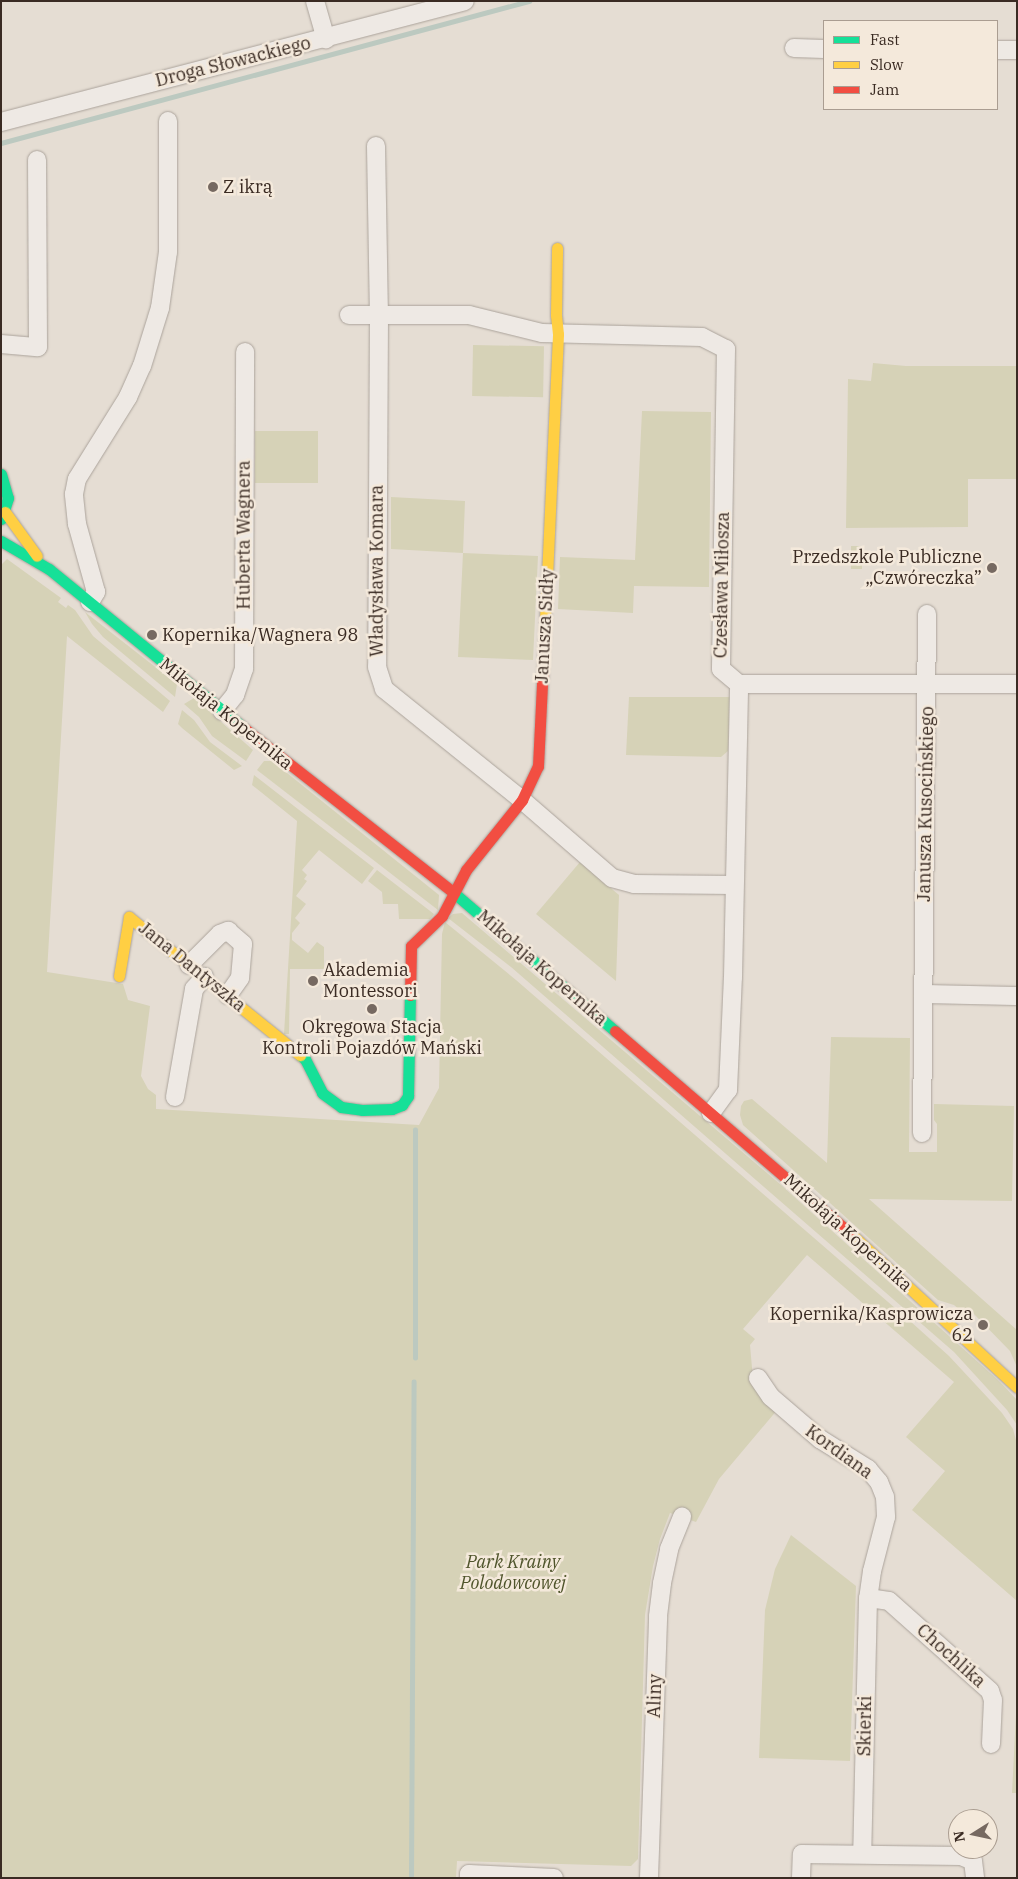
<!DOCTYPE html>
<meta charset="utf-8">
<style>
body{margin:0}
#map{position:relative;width:1018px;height:1879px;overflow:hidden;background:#e5ddd3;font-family:"IBM Plex Serif",serif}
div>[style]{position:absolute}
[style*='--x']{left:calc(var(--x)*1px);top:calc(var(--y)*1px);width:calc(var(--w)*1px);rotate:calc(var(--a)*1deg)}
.green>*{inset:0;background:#d6d2b7;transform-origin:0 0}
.stream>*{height:4.5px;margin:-2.25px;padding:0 2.25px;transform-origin:2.25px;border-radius:2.25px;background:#bcc9c0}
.roads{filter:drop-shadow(0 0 1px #aba39b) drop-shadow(0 0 1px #aba39b)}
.street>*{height:18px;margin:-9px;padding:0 9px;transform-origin:9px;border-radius:9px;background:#eee9e4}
.fast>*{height:11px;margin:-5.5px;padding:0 5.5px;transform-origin:5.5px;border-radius:5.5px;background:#16e098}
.slow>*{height:11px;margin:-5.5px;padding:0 5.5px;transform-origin:5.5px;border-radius:5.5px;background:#ffcf43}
.jam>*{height:11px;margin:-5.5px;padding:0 5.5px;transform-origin:5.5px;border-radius:5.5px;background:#f24e42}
.dots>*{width:14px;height:14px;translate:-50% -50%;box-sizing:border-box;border:2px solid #f4e9db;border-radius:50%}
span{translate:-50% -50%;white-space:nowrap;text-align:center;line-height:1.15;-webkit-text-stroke:5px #f4e9db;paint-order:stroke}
.street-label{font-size:18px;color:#3a2b23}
.poi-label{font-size:18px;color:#3a2b23}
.left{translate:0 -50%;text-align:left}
.right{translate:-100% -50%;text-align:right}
.park-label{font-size:18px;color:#4f542b;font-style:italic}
.frame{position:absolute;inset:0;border:2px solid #3a2b23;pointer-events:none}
.legend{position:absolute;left:823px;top:20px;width:175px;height:90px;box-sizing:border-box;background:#f4e9db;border:1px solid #aa9d91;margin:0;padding:6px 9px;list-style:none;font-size:15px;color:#3a2b23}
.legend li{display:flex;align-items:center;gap:10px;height:25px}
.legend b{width:25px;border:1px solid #aa9d91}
.north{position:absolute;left:948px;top:1809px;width:50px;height:50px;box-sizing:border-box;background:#f4e9db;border:1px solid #aa9d91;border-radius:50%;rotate:260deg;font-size:14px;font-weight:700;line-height:20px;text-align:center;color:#3a2b23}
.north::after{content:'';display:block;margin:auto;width:18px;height:22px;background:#766961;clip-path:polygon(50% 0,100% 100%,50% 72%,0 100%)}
</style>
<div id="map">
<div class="green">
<div style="left:473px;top:345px;width:71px;height:51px;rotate:1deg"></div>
<div style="clip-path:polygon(873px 363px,906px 366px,1017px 366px,1017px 479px,968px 479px,968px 527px,846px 528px,848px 379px,871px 381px)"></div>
<div style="clip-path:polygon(642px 411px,711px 412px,709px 587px,634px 586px,633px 613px,558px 609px,560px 557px,635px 560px)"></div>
<div style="left:255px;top:431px;width:63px;height:52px"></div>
<div style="clip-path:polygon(391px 497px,465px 501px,463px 553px,538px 556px,533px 660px,458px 657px,463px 553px,391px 549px)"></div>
<div style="left:851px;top:546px;width:11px;height:23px"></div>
<div style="clip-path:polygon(7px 559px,61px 598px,58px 602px,66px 608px,68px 605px,75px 610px,93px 636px,170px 701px,163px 712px,67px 636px,47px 972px,123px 984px,128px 1000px,150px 1006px,141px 1076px,148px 1089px,156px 1095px,156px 1109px,419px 1125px,439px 1088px,442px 934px,445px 922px,516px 980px,910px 1321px,949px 1356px,1002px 1413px,1013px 1429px,1017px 1444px,1017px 1601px,912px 1510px,945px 1471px,906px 1437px,954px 1382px,807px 1255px,743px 1329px,755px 1339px,750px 1345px,753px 1379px,778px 1409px,719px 1479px,696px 1522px,670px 1513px,660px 1539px,653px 1566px,645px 1615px,638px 1859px,631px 1866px,457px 1861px,456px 1878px,1px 1878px,1px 565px)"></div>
<div style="clip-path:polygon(85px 612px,177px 684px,175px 697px,103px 637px,92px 624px)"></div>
<div style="clip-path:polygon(629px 697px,730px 697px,728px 751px,721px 757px,626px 755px)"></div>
<div style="clip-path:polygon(194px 698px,253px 750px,246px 761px,212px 736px,199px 717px,184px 704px)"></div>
<div style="clip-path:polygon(182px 710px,194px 720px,210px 742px,242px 766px,234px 770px,182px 728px,178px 724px)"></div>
<div style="clip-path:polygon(264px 761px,272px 761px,439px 895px,438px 910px,257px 770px)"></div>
<div style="clip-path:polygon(254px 775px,374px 868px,362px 884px,319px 850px,302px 870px,307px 875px,304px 879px,307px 881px,296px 896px,306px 904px,295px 918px,300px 923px,292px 933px,292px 940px,308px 953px,317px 942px,324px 947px,324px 969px,290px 969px,289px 1034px,284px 1034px,297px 821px,252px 785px)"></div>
<div style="clip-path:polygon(580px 862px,619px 895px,616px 981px,536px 914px)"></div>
<div style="clip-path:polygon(377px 870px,434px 914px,430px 919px,399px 919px,398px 904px,383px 904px,382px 892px,368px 881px)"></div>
<div style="clip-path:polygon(462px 913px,781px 1185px,999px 1381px,1017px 1400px,1017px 1425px,1007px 1410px,954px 1352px,511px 967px,448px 918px,453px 914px)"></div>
<div style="clip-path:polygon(831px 1037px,910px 1038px,909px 1152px,937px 1152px,937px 1124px,934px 1120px,934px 1104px,1014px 1106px,1012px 1201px,869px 1199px,1017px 1330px,1017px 1367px,1010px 1351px,973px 1313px,968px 1317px,954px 1305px,938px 1300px,743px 1125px,740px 1115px,741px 1106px,744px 1101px,752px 1099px,827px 1163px)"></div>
<div style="clip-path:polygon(791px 1535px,856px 1586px,850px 1761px,759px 1758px,765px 1610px,775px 1569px)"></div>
<div style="clip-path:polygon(1017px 1694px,1017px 1793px,1012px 1793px)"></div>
</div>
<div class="stream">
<div style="--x:1;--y:143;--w:547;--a:-15.05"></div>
<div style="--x:415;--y:1358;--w:228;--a:-90"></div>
<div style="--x:411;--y:1878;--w:496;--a:-89.7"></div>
</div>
<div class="roads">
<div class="street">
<div style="--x:315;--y:1;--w:40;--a:74"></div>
<div style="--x:794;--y:48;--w:30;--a:2"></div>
<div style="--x:997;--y:50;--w:20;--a:0"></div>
<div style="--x:1;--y:122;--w:479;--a:-14.6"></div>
<div style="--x:376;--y:146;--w:169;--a:89"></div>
<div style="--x:379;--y:315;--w:352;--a:90.3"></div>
<div style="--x:377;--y:667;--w:23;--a:72"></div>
<div style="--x:384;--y:689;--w:177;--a:38.8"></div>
<div style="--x:522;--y:800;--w:119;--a:40.9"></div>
<div style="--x:612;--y:878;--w:23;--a:15"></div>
<div style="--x:634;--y:884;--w:100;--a:0.6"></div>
<div style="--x:349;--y:315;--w:120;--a:0"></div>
<div style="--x:469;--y:315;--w:75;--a:13.9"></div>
<div style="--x:542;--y:333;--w:160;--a:1.4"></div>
<div style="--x:702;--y:337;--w:27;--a:27"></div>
<div style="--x:726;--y:349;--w:320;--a:90.9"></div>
<div style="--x:721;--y:669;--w:23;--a:40"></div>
<div style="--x:739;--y:684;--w:278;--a:0"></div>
<div style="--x:1;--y:344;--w:37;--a:5"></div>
<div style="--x:38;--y:347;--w:187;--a:-90.3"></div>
<div style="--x:90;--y:602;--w:12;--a:-59"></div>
<div style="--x:96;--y:592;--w:71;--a:-105.6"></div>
<div style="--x:77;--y:524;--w:30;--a:-96"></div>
<div style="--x:74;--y:494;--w:15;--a:-79"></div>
<div style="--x:77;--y:479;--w:97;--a:-58.1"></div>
<div style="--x:128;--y:397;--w:34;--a:-66"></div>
<div style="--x:142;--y:366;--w:61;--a:-72.8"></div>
<div style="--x:160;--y:308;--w:57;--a:-81.9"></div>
<div style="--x:168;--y:252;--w:131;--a:-90"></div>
<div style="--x:222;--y:711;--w:21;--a:-51"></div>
<div style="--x:235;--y:695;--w:28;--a:-71"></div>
<div style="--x:244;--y:669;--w:317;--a:-89.8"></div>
<div style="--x:189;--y:965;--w:44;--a:-45"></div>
<div style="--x:220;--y:934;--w:9;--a:-21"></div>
<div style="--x:228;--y:931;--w:20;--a:41"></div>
<div style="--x:243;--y:944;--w:34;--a:95"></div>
<div style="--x:240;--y:978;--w:21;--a:125"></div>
<div style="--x:923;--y:994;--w:94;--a:1.2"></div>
<div style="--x:175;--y:1097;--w:110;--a:-80"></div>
<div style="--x:194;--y:989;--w:16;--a:-50"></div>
<div style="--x:711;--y:1113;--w:29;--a:-54"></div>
<div style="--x:728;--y:1090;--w:113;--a:-87.5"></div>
<div style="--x:733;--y:977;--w:293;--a:-88.8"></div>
<div style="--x:922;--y:1133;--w:519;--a:-89.45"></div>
<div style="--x:758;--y:1378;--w:23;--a:56"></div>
<div style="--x:771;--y:1397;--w:65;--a:40.6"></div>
<div style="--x:820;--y:1439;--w:57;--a:32"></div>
<div style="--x:868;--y:1469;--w:17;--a:50"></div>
<div style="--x:879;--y:1482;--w:16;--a:68"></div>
<div style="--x:885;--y:1497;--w:20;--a:87"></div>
<div style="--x:886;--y:1517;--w:56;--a:104.5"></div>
<div style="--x:872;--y:1571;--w:27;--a:98"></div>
<div style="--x:868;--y:1598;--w:256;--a:91.3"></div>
<div style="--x:868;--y:1598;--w:21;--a:8"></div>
<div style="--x:889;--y:1601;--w:135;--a:41.7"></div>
<div style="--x:990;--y:1691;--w:9;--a:72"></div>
<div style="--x:993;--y:1700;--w:44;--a:92.6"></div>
<div style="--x:469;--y:1878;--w:4;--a:-90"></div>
<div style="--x:469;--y:1874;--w:85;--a:2.7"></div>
<div style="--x:649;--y:1878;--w:262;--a:-88"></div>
<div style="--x:658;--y:1616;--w:33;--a:-83"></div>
<div style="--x:662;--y:1583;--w:35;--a:-78"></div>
<div style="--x:669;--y:1549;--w:35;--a:-68"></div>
<div style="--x:801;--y:1878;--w:24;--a:-88"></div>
<div style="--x:802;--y:1854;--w:159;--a:0.7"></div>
<div style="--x:961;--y:1856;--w:13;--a:23"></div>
<div style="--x:973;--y:1861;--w:17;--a:83"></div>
</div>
<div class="fast">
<div style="--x:1;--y:474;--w:25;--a:74"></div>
<div style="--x:8;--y:498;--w:22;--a:108"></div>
<div style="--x:1;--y:541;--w:56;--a:30.3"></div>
<div style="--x:49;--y:569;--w:247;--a:39.2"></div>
<div style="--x:454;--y:893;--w:212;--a:40.6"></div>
<div style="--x:300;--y:1055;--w:6;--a:39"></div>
<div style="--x:305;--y:1059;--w:38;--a:63"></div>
<div style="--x:322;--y:1093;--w:24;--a:36"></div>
<div style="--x:341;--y:1107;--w:21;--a:8"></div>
<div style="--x:362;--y:1110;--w:30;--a:-2"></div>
<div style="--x:392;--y:1109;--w:11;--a:-22"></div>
<div style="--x:402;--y:1105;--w:11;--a:-56"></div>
<div style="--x:408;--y:1096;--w:101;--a:-88.9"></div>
</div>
<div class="slow">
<div style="--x:5;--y:512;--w:54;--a:54"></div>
<div style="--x:545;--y:621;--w:287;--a:-87.4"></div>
<div style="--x:558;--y:334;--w:19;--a:-96"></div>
<div style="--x:556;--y:315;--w:67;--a:-89.1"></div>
<div style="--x:119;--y:976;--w:60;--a:-80.4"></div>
<div style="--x:129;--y:917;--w:220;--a:38.9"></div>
<div style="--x:850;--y:1233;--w:227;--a:42.7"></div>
</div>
<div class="jam">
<div style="--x:240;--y:725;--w:272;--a:38.1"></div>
<div style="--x:410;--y:995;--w:49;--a:-88.8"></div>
<div style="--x:411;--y:946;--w:43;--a:-44.1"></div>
<div style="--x:442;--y:916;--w:52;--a:-62.4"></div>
<div style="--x:466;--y:870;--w:90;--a:-51.3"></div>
<div style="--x:522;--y:800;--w:38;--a:-65"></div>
<div style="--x:538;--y:766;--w:145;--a:-87.2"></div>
<div style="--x:615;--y:1031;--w:310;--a:40.7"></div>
</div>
</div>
<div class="dots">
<div style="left:213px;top:187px;background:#766961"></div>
<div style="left:992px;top:568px;background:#766961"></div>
<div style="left:152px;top:635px;background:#766961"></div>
<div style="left:313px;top:981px;background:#766961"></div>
<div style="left:372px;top:1009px;background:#766961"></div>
<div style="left:983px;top:1325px;background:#766961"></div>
</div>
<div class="street-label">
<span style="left:233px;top:62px;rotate:-14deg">Droga Słowackiego</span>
<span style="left:244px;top:535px;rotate:-90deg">Huberta Wagnera</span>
<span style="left:377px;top:571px;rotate:-90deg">Władysława Komara</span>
<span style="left:722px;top:585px;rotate:-89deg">Czesława Miłosza</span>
<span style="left:545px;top:626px;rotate:-87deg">Janusza Sidły</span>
<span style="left:226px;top:714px;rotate:39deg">Mikołaja Kopernika</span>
<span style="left:926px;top:804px;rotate:-89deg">Janusza Kusocińskiego</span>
<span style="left:192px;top:967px;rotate:39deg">Jana Dantyszka</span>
<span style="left:542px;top:968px;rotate:41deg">Mikołaja Kopernika</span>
<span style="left:848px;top:1233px;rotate:42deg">Mikołaja Kopernika</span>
<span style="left:839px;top:1452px;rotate:36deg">Kordiana</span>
<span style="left:951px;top:1656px;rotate:42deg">Chochlika</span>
<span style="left:655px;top:1696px;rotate:-88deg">Aliny</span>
<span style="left:865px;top:1726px;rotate:-89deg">Skierki</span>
</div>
<div class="poi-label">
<span class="left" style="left:223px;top:187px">Z ikrą</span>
<span class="right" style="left:982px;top:568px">Przedszkole Publiczne<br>„Czwóreczka”</span>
<span class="left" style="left:162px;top:635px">Kopernika/Wagnera 98</span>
<span class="left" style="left:323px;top:981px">Akademia<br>Montessori</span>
<span style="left:372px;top:1038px">Okręgowa Stacja<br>Kontroli Pojazdów Mański</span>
<span class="right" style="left:973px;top:1325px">Kopernika/Kasprowicza<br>62</span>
</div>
<div class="park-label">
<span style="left:513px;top:1573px">Park Krainy<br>Polodowcowej</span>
</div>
<div class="frame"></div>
<ul class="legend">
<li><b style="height:6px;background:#16e098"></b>Fast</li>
<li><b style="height:6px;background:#ffcf43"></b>Slow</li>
<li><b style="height:6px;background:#f24e42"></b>Jam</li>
</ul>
<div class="north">N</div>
</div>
